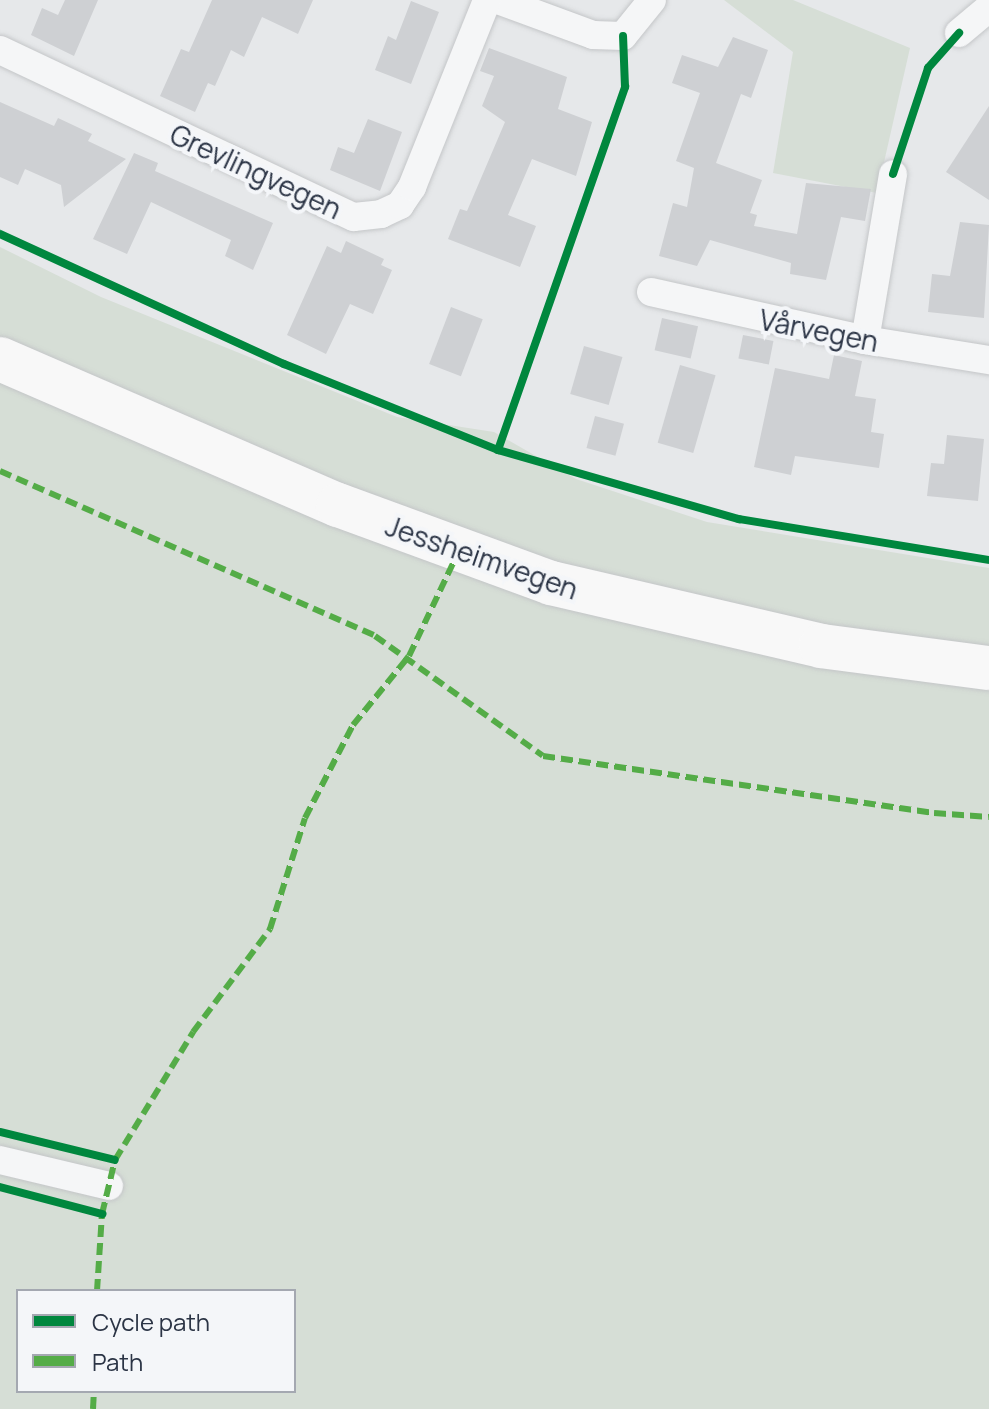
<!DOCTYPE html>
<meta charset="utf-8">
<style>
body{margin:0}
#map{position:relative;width:989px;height:1409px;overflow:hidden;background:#e6e8ea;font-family:Manrope,sans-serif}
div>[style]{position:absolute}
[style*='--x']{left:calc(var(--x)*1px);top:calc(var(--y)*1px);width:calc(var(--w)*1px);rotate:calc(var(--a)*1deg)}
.green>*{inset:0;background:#d6ded6}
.building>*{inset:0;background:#ced0d3;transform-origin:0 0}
.roads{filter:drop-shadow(0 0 2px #c4c6c8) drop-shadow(0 0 2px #c4c6c8)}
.minor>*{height:28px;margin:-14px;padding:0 14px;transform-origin:14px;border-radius:14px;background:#f5f6f7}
.primary>*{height:44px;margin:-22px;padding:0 22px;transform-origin:22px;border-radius:22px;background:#f8f8f8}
.quiet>*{height:6px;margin-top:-3px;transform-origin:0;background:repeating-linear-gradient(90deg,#54ac47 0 12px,transparent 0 18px)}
.cycleway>*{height:8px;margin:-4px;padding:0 4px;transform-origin:4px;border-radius:4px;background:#00873e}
span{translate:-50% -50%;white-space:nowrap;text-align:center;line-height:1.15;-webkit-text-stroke:8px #f4f6f9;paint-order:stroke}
.street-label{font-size:28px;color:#2b3445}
.legend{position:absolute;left:16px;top:1289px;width:280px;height:104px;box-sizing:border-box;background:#f4f6f9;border:2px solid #a4a8b1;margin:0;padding:10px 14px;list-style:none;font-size:24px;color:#2b3445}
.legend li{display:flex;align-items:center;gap:16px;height:40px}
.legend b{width:40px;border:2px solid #a4a8b1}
</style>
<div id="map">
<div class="green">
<div style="clip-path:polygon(724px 0,793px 0,910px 48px,877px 193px,773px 173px,793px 52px)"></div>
<div style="clip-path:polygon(evenodd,0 247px,101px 297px,397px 417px,494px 432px,576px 479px,707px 522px,989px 568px,989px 1409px,0 1409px,0 247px,18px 1291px,294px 1291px,294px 1391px,18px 1391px,18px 1291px)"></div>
</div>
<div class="building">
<div style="clip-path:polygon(65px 0,98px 0,74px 56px,31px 35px,42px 8px,58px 15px)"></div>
<div style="clip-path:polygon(212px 0,313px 0,298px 34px,262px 17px,244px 57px,231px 50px,215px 86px,208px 83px,195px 112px,160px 96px,181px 49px,189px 52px)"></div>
<div style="clip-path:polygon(411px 1px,439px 12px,411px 84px,375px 70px,388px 36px,396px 40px)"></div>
<div style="clip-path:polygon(733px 37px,768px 50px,751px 98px,741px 94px,716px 163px,762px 180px,750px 213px,757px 215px,754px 226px,797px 234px,806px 183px,871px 189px,865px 221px,841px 217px,826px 280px,790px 274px,791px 263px,710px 240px,697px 266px,659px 256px,673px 203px,687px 207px,694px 168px,676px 161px,700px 93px,672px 83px,682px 55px,718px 67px)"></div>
<div style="clip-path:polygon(489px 48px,567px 77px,558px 109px,592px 122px,576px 176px,532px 159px,508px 215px,536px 226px,520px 267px,448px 239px,460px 209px,467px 211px,505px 122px,482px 106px,494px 76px,480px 71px)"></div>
<div style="clip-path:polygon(0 102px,54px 126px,58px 118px,92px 134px,88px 141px,126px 159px,64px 207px,61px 185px,25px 169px,18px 185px,0 177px)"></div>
<div style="clip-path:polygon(989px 106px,989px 200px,946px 172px)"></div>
<div style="clip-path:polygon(368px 119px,402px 132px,380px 191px,330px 170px,338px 147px,354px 153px)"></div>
<div style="clip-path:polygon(134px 153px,158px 163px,155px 171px,273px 223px,253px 270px,225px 256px,231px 240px,151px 202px,127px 254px,93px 239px)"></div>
<div style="clip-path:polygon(960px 222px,989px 225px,984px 318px,928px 312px,932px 274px,950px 276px)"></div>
<div style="clip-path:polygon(346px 241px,384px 259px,381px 265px,392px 270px,373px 314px,350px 304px,326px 354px,287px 335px,327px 246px,341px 253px)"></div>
<div style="left:451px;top:307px;width:34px;height:61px;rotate:21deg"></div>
<div style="left:662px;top:318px;width:37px;height:33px;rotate:13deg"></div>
<div style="left:743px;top:335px;width:31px;height:24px;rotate:11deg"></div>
<div style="left:584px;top:346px;width:40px;height:50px;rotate:16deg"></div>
<div style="clip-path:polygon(834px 355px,862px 361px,855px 396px,876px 399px,871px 432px,884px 434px,879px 468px,795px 456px,791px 475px,754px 467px,775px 368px,829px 379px)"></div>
<div style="left:680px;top:365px;width:37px;height:81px;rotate:16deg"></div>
<div style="left:595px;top:416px;width:30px;height:33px;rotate:15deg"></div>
<div style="clip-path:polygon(947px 435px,984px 439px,978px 501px,927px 496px,931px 463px,944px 464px)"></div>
</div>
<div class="roads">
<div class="minor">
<div style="--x:498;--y:0;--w:101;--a:20.2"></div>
<div style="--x:593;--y:35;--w:30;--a:2"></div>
<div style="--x:623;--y:36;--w:46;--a:-51.1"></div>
<div style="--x:959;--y:33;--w:39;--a:-40"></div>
<div style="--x:0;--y:50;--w:391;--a:25.3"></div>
<div style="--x:354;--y:217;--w:27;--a:-6"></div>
<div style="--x:381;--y:214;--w:21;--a:-25"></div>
<div style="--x:400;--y:205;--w:22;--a:-56"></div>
<div style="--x:412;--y:187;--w:201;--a:-68.1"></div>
<div style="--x:651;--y:292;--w:219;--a:12.6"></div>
<div style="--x:865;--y:340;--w:126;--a:9.2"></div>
<div style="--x:865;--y:340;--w:168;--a:-80.4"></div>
<div style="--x:0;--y:1160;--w:112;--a:13.4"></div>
</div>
<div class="primary">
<div style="--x:0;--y:359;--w:368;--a:23.4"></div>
<div style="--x:338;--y:505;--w:227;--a:20.1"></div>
<div style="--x:551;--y:583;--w:277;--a:13.1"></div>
<div style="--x:821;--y:646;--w:169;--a:7.5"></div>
</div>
</div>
<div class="quiet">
<div style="--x:0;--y:471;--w:410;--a:23.7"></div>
<div style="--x:375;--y:636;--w:206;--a:35.5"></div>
<div style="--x:543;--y:756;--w:395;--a:8.3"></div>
<div style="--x:934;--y:813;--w:55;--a:4.2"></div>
<div style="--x:97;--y:1291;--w:77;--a:-86.3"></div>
<div style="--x:102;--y:1214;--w:56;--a:-76.5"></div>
<div style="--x:115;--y:1160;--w:150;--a:-58.6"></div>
<div style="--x:193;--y:1032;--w:129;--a:-53.2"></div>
<div style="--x:270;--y:929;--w:116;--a:-72.5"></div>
<div style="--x:305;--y:818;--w:105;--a:-62.7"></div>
<div style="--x:353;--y:725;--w:89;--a:-50.9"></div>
<div style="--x:409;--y:656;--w:114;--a:-64.6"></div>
<div style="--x:93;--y:1409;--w:18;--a:-87"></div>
</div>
<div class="cycleway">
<div style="--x:893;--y:174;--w:112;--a:-71.7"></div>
<div style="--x:928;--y:68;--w:47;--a:-48.5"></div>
<div style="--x:0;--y:234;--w:312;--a:24.6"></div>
<div style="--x:284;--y:364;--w:231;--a:21.9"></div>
<div style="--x:498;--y:450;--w:251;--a:16"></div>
<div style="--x:739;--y:519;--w:253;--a:9.3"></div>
<div style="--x:498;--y:450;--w:385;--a:-70.7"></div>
<div style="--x:625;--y:87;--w:51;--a:-92.2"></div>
<div style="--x:0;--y:1132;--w:118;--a:13.7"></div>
<div style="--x:0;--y:1187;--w:106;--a:14.8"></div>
</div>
<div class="street-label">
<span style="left:256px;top:171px;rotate:25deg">Grevlingvegen</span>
<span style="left:819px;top:330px;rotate:11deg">Vårvegen</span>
<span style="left:482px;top:557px;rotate:19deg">Jessheimvegen</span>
</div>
<ul class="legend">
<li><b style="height:10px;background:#00873e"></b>Cycle path</li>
<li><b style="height:10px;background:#54ac47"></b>Path</li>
</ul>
</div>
